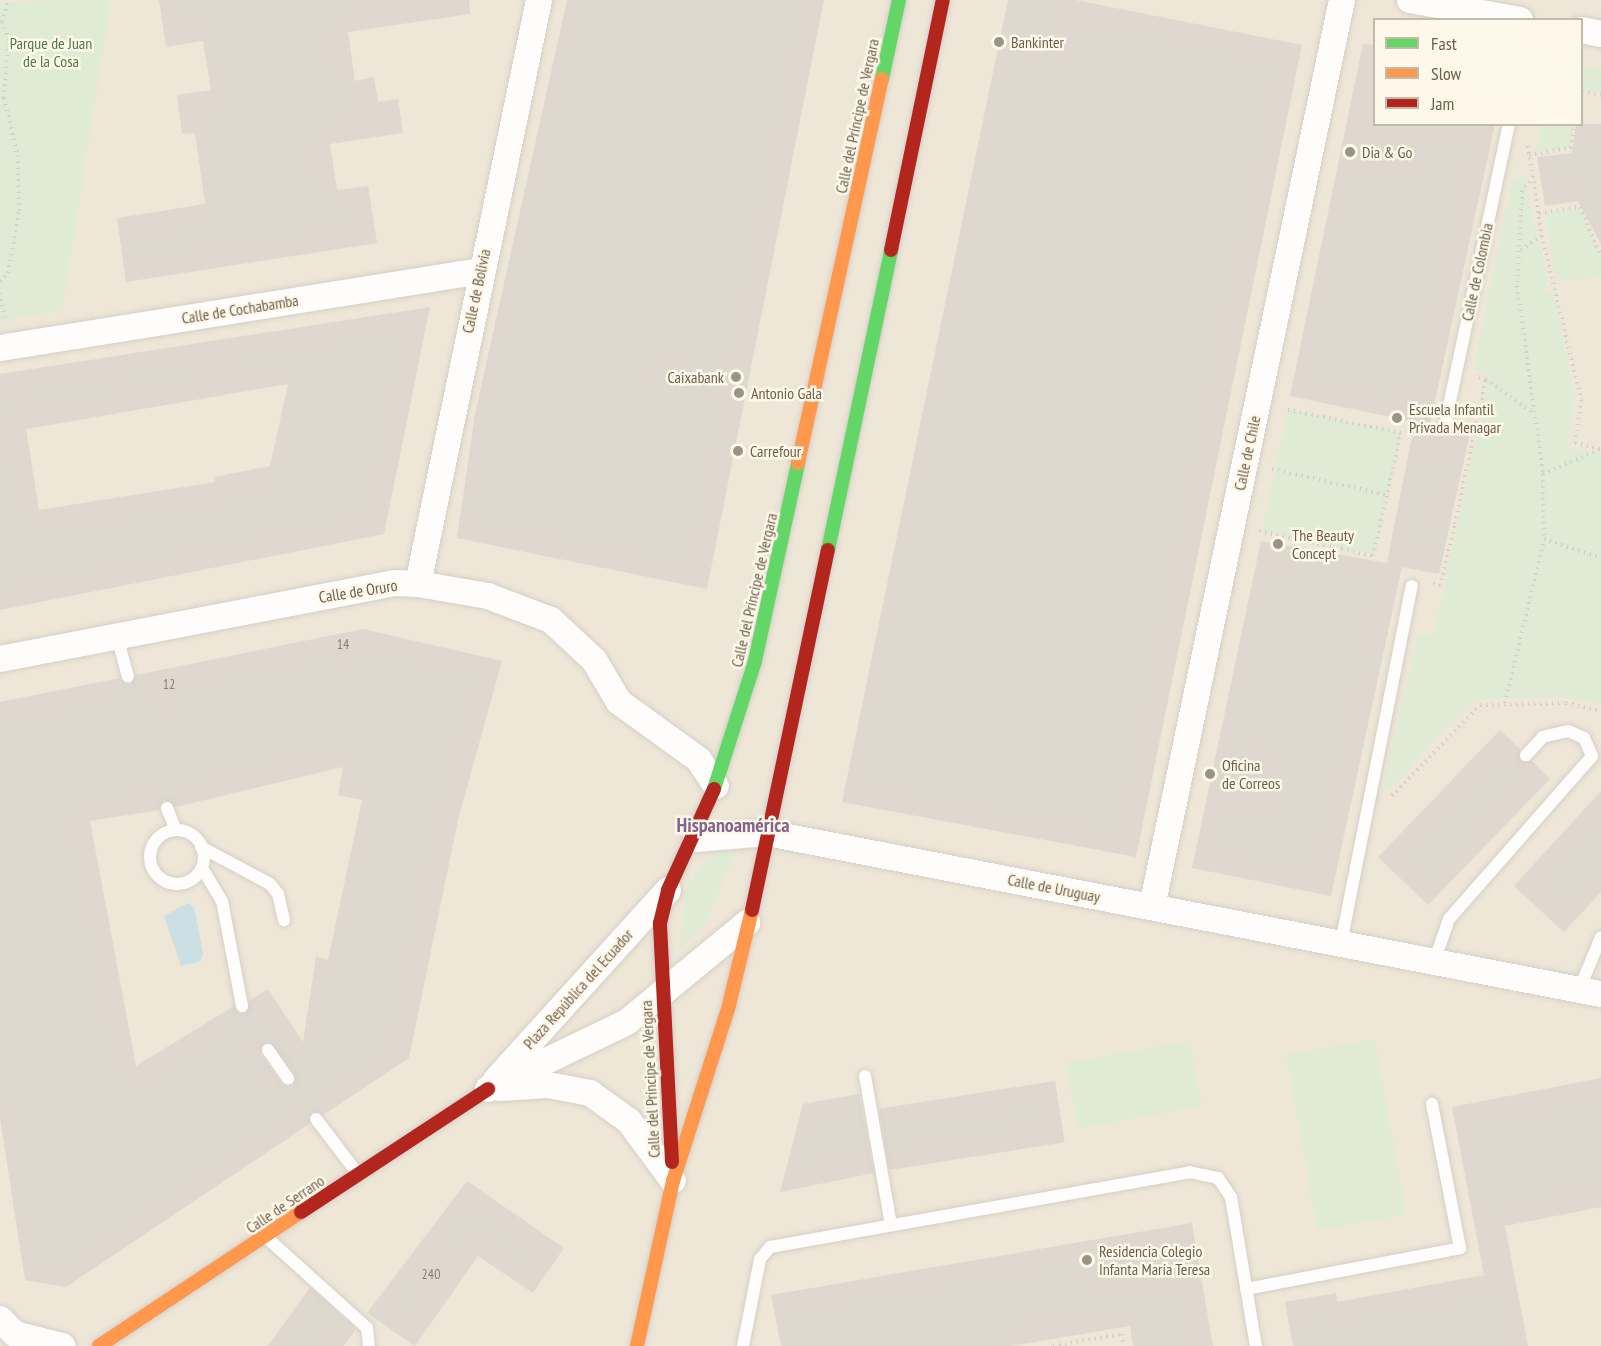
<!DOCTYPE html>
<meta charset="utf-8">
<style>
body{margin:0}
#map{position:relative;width:1601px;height:1346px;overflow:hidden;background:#f5f2e9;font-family:"PT Sans Narrow",sans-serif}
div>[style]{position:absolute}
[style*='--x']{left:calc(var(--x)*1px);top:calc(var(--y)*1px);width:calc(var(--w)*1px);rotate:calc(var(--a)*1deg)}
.residential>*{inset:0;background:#eee6d7}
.green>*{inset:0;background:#dfebd5;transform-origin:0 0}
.water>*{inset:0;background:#ccdfe4}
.building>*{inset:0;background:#ded8cf;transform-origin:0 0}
.path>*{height:4px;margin-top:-2px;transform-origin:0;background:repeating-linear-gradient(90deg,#d6d0ca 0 1.5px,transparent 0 6px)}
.roads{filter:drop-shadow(0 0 2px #d4cfc7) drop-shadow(0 0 2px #d4cfc7)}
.lane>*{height:12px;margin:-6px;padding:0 6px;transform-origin:6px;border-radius:6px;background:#fefdfc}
.lane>.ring{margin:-6px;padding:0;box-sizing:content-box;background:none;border:12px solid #fefdfc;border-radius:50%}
.street>*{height:26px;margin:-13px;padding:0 13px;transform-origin:13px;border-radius:13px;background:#fefdfc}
.fast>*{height:14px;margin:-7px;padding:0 7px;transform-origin:7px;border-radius:7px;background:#63d668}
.slow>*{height:14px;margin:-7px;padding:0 7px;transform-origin:7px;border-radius:7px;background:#ff974d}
.jam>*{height:14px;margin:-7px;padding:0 7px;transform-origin:7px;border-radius:7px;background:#b3261e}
.dots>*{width:16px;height:16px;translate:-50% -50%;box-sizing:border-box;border:3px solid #fdf8e9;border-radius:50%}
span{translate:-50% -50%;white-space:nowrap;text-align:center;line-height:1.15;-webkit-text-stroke:5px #fdf8e9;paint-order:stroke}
.number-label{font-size:14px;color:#8e7e70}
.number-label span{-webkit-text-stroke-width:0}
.poi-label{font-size:16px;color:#705d4c}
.left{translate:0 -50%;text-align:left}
.right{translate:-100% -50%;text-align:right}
.park-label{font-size:16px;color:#517a48}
.street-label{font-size:16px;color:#705d4c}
.quarter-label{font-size:20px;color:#84648c;font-weight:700}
.legend{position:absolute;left:1373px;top:18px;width:210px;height:108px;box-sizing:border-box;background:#fdf8e9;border:2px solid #c5baaa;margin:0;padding:8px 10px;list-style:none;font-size:18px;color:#705d4c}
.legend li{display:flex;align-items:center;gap:12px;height:30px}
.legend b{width:30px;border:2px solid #c5baaa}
</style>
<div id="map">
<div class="residential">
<div style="clip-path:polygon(evenodd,0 0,1601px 0,1601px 1346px,0 1346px,0 0,1374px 20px,1582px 20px,1582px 124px,1374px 124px,1374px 20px)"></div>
</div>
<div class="green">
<div style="clip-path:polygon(111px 0,62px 310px,0 321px,0 2px)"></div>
<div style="clip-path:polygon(1582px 65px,1601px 69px,1601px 93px,1582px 89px)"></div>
<div style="clip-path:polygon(1540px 125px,1573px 125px,1570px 148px,1536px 152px)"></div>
<div style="clip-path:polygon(1523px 175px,1549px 280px,1544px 289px,1554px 295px,1575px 396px,1566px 448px,1601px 454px,1601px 704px,1565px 697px,1472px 699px,1389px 791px,1383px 787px,1418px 634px,1434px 634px,1490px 375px,1473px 369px,1512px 180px)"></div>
<div style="clip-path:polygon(1580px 207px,1601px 257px,1601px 277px,1556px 281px,1545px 212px)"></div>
<div style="left:1288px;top:409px;width:116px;height:125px;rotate:12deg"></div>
<div style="clip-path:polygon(737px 850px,705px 923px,679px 952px,685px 890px,699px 867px,720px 852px)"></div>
<div style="left:1375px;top:1039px;width:178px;height:90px;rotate:80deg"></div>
<div style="left:1190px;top:1041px;width:66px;height:126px;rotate:80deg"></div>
</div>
<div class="water">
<div style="clip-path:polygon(188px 903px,194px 907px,203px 953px,201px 961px,181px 966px,164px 916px)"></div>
</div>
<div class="building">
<div style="clip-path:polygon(159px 0,469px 0,470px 14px,348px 32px,355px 81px,374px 77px,378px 102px,398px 99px,403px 133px,330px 144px,337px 190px,368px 186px,377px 243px,126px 282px,117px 218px,205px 204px,195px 133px,182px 134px,177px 95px,211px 90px,203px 41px,166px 47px)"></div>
<div style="clip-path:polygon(567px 0,824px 0,707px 589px,457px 538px,475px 414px)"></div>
<div style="clip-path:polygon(1008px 0,1075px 0,1302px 45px,1136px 857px,842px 802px)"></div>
<div style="clip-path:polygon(1363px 44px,1374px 45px,1374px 124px,1495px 124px,1430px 424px,1470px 433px,1439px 574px,1402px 567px,1331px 896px,1192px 868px,1261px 541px,1387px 563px,1396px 517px,1415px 422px,1290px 396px)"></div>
<div style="clip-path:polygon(1576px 124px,1601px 124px,1601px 244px,1578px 201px,1545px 206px,1537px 157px,1572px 153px)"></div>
<div style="clip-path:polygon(evenodd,430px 307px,384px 534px,0 610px,0 374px,430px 307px,288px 384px,270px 466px,214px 477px,215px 482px,39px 510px,26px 429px,288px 384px)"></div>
<div style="clip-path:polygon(evenodd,363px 629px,502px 661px,458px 820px,409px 1058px,323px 1115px,312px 1112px,309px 1124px,66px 1287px,25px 1280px,0 1118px,0 702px,120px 678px,130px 685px,136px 675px,363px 629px,343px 767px,338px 795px,362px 800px,328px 960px,316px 956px,303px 1042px,268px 989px,249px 1001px,247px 1013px,239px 1014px,234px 1006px,136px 1066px,90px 821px,159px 810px,164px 800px,175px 807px,343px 767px,363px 629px,268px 1042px,295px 1074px,292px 1086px,282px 1084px,261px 1055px,261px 1046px,268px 1042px)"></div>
<div style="clip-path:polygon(1500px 730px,1520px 749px,1520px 761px,1532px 761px,1550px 779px,1428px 905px,1378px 857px)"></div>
<div style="clip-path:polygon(1601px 791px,1601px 892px,1564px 932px,1514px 886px)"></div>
<div style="clip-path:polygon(1601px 1078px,1601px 1207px,1505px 1226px,1528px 1346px,1293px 1346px,1285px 1302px,1336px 1293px,1337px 1302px,1484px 1275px,1452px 1107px)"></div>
<div style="left:1055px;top:1081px;width:62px;height:178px;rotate:81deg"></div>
<div style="clip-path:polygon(859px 1094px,874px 1173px,780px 1192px,803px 1104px)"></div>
<div style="clip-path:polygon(467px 1181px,564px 1248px,533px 1293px,478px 1256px,415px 1346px,367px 1313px)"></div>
<div style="clip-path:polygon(1192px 1223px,1213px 1346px,1133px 1346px,1130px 1326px,1010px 1346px,781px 1346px,771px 1295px)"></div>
<div style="clip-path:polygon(310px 1287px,356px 1329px,344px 1346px,268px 1346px)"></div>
</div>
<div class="path">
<div style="--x:1582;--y:92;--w:19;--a:9"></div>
<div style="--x:1528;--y:146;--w:91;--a:81.2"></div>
<div style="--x:1542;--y:236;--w:169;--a:76.6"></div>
<div style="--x:1581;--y:400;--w:43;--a:97.9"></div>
<div style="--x:1575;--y:443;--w:27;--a:13"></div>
<div style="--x:1529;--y:155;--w:43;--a:-9.5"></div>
<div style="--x:1571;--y:148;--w:24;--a:-81"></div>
<div style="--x:1533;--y:176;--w:19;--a:126"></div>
<div style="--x:1522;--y:191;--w:95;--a:93"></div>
<div style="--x:1517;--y:286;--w:190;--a:82.1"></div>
<div style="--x:1543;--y:474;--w:65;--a:89.1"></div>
<div style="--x:1544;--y:539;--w:60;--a:18.4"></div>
<div style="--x:1539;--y:213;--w:41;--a:-8.3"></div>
<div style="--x:1580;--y:207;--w:54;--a:67.2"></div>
<div style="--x:1521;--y:250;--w:25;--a:-34"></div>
<div style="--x:0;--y:281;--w:11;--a:-45"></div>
<div style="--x:8;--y:273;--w:63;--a:-79.9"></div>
<div style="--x:19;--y:211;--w:59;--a:-91.9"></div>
<div style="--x:17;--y:152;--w:56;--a:-103.5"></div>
<div style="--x:4;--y:98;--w:58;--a:-85.1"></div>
<div style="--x:9;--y:40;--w:19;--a:-111"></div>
<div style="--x:2;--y:22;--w:23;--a:-75"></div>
<div style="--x:0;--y:293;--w:25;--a:79"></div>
<div style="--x:1486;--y:379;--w:57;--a:35.7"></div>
<div style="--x:1475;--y:429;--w:51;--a:-77.6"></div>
<div style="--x:1486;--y:379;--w:11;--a:-165"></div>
<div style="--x:1272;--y:469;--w:118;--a:12.7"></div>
<div style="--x:1543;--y:474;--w:62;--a:-23.7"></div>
<div style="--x:1259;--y:531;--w:117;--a:12.4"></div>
<div style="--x:1373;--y:556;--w:126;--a:-77.2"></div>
<div style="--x:1401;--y:433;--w:119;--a:-168.4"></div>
<div style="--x:1433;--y:584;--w:7;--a:16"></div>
<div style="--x:1440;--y:586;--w:64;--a:-76.4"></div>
<div style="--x:1455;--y:524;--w:97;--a:-78.1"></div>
<div style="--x:1475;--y:429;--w:9;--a:-159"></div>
<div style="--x:1505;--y:703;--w:169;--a:-76.6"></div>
<div style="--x:1392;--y:796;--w:127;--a:-46"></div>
<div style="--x:1480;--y:705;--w:86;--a:-1.3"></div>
<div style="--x:1566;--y:703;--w:36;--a:13"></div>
<div style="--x:1053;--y:1346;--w:70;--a:-9.9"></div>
<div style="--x:1122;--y:1334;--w:12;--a:81"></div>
</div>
<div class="roads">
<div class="lane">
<div style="--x:1446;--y:420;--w:303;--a:-78"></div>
<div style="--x:117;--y:636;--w:42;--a:75"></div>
<div style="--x:167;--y:808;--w:24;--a:68"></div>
<div class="ring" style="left:150px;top:830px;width:42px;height:42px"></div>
<div style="--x:201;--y:847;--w:78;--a:28.2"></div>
<div style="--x:270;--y:884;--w:13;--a:51"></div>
<div style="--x:278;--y:894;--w:27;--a:77"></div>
<div style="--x:202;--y:868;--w:39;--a:59"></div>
<div style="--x:222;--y:901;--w:107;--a:79.2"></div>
<div style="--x:1341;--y:943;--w:364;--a:-78.8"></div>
<div style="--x:1434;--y:962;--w:46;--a:-70.8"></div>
<div style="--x:1449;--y:919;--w:217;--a:-48.7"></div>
<div style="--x:1592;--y:756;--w:20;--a:-114"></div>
<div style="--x:1584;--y:738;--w:17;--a:-156"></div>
<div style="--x:1568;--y:731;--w:26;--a:167"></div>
<div style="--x:1543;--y:737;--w:25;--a:133"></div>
<div style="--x:1579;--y:990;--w:57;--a:-67.5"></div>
<div style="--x:268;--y:1050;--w:35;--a:55"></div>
<div style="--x:865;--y:1076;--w:151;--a:80.1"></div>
<div style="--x:316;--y:1119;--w:69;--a:52.6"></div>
<div style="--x:266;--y:1237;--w:136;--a:42"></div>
<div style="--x:367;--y:1328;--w:18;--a:84"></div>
<div style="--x:1246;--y:1289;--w:218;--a:-10.8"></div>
<div style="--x:1460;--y:1248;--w:147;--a:-101"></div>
<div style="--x:743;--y:1346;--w:89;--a:-78.9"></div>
<div style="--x:760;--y:1259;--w:16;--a:-50"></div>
<div style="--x:770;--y:1247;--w:426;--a:-10.1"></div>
<div style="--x:1189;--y:1172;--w:30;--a:12"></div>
<div style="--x:1218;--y:1178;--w:23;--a:56"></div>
<div style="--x:1231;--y:1197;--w:151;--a:80.5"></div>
</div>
<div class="street">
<div style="--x:1410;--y:0;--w:112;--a:10.3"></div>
<div style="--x:1582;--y:30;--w:19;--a:12"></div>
<div style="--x:0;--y:348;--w:486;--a:-9.1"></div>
<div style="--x:418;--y:584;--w:596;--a:-78.29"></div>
<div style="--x:0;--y:659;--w:401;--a:-10.9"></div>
<div style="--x:394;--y:583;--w:24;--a:2"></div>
<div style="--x:418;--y:584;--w:71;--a:9.7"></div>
<div style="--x:488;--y:596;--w:67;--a:20.9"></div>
<div style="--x:551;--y:620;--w:59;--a:42.9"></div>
<div style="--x:594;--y:660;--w:49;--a:59.2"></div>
<div style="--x:619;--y:702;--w:99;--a:35.9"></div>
<div style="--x:699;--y:760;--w:31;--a:57"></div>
<div style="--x:696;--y:839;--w:71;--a:-4.8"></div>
<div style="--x:767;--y:833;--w:849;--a:10.93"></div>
<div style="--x:1152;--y:907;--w:927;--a:-78.17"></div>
<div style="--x:496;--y:1080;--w:256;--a:-47.8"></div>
<div style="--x:500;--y:1088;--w:48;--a:-3.6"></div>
<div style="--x:548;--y:1085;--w:43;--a:10.8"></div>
<div style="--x:590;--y:1093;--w:48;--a:35.7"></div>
<div style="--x:629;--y:1121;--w:74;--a:53.7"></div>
<div style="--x:488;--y:1089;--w:154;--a:-25.7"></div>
<div style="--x:627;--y:1022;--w:156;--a:-39.5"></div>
<div style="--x:0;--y:1319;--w:21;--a:45"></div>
<div style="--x:15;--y:1334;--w:49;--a:14.3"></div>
</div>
<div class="fast">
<div style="--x:882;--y:79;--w:81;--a:-77.9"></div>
<div style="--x:828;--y:550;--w:307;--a:-78.1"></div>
<div style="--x:714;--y:789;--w:134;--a:-72.2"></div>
<div style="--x:755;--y:661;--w:203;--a:-77.7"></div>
</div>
<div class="slow">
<div style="--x:798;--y:463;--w:393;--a:-77.7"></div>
<div style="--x:99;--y:1346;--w:242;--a:-33.6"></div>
<div style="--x:637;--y:1346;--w:169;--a:-77.7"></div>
<div style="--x:673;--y:1181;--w:185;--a:-72.3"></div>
<div style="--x:729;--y:1005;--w:98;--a:-76.4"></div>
</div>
<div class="jam">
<div style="--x:891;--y:250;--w:255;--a:-78.3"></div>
<div style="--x:752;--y:910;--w:368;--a:-78.1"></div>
<div style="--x:672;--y:1162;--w:239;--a:-92.9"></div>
<div style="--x:660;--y:923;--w:34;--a:-76"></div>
<div style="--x:668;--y:890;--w:111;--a:-65.5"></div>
<div style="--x:301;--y:1212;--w:224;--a:-33.3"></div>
</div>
</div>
<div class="dots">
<div style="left:999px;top:42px;background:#9f9183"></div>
<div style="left:1350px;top:152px;background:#9f9183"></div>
<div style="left:736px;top:377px;background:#9f9183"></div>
<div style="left:739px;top:393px;background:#9f9183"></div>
<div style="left:1397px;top:418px;background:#9f9183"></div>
<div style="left:738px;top:451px;background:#9f9183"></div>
<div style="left:1278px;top:544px;background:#9f9183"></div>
<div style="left:1210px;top:774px;background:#9f9183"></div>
<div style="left:1087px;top:1260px;background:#9f9183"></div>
</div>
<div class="number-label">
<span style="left:343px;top:644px">14</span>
<span style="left:169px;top:684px">12</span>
<span style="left:431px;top:1274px">240</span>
</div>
<div class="poi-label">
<span class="left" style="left:1011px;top:42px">Bankinter</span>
<span class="left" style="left:1362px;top:152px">Dia &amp; Go</span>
<span class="right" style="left:724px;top:377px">Caixabank</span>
<span class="left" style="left:751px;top:393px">Antonio Gala</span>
<span class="left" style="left:1409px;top:418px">Escuela Infantil<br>Privada Menagar</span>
<span class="left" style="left:750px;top:451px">Carrefour</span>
<span class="left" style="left:1292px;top:544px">The Beauty<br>Concept</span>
<span class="left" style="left:1222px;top:774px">Oficina<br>de Correos</span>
<span class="left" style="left:1099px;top:1260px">Residencia Colegio<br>Infanta María Teresa</span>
</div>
<div class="park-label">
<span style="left:51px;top:52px">Parque de Juan<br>de la Cosa</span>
</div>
<div class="street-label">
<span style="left:857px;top:116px;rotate:-78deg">Calle del Príncipe de Vergara</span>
<span style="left:1477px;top:272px;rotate:-78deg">Calle de Colombia</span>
<span style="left:476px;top:291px;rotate:-78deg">Calle de Bolivia</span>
<span style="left:240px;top:309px;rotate:-9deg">Calle de Cochabamba</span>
<span style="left:1247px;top:453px;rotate:-78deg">Calle de Chile</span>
<span style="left:754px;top:590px;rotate:-77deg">Calle del Príncipe de Vergara</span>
<span style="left:358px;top:591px;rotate:-9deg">Calle de Oruro</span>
<span style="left:1054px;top:888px;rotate:11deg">Calle de Uruguay</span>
<span style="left:578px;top:989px;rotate:-48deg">Plaza República del Ecuador</span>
<span style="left:650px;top:1079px;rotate:-93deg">Calle del Príncipe de Vergara</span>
<span style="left:285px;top:1204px;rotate:-34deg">Calle de Serrano</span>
</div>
<div class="quarter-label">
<span style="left:733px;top:825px">Hispanoamérica</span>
</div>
<ul class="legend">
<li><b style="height:8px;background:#63d668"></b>Fast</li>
<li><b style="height:8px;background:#ff974d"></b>Slow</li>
<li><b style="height:8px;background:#b3261e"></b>Jam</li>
</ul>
</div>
